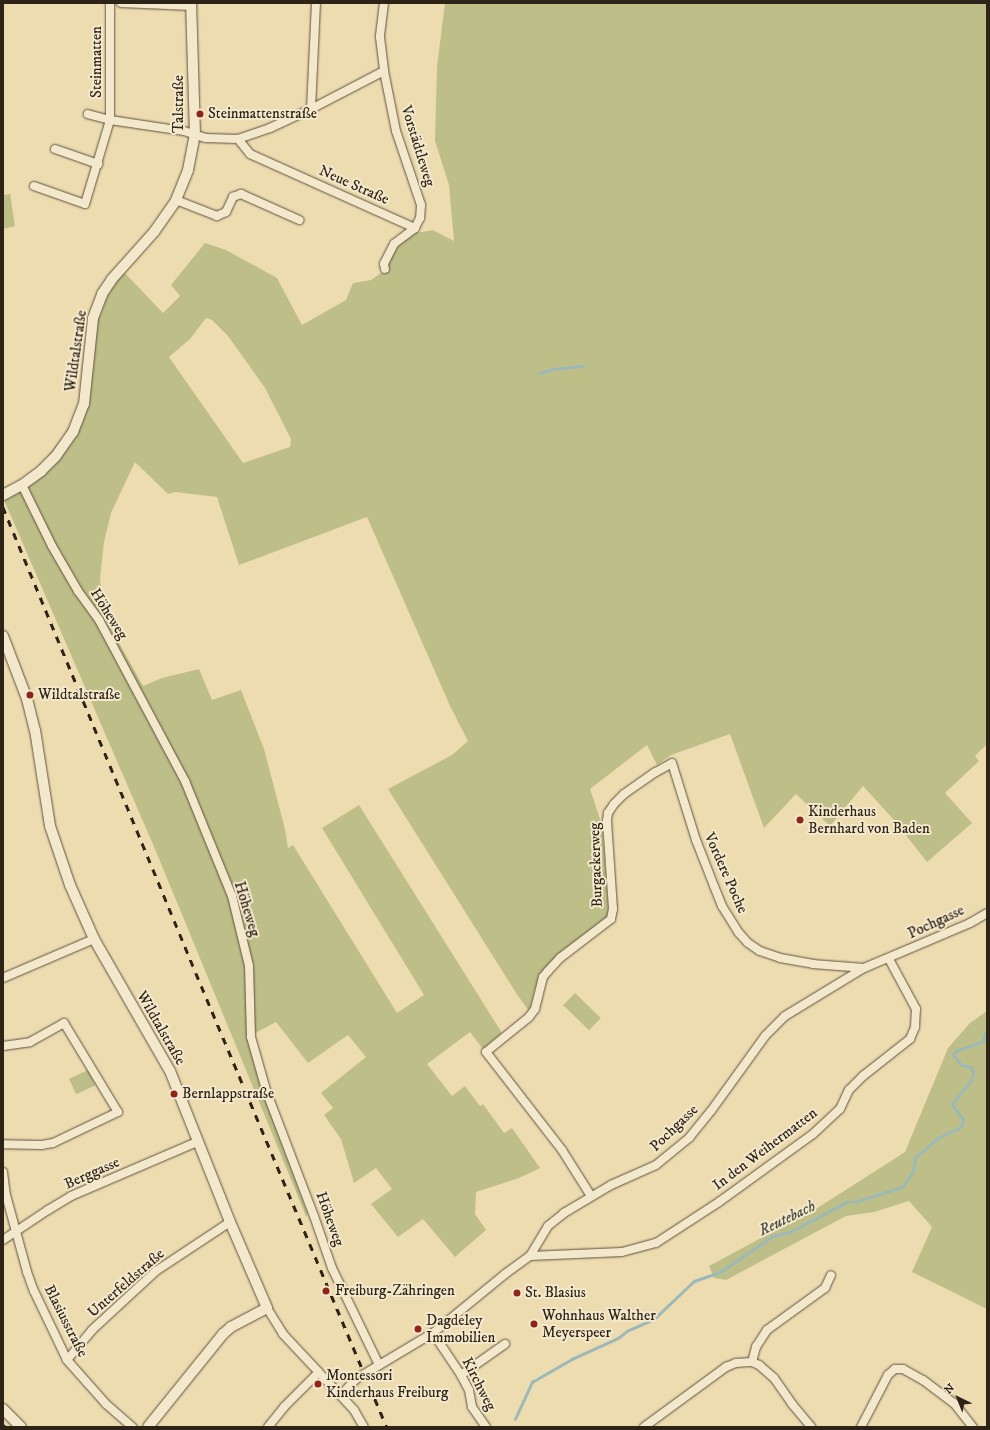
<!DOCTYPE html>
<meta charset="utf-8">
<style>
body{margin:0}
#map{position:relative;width:990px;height:1430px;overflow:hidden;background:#eedcb1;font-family:"IM FELL DW Pica",serif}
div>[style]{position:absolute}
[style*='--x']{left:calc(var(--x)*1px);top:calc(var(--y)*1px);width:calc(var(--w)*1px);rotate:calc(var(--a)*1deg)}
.green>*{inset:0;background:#bebf88;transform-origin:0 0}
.stream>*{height:2.5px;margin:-1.25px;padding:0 1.25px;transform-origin:1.25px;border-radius:1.25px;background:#9db9b6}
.roads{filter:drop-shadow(0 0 1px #5d513e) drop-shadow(0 0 1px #5d513e)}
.minor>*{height:8px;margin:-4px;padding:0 4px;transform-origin:4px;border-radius:4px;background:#f4e8cc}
.tertiary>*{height:10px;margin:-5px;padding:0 5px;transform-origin:5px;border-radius:5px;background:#f4e8cc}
.tram>*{height:1px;margin:-0.5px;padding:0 0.5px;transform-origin:0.5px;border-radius:0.5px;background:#2d2317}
.rail>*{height:2.5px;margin-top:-1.25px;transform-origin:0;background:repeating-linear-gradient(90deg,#2d2317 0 7px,transparent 0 14px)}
.dots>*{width:11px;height:11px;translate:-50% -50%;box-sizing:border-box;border:2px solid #f4e8cc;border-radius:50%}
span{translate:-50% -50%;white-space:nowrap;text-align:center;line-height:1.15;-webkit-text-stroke:4px #f4e8cc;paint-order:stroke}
.street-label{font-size:15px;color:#2d2317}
.poi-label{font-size:15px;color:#2d2317}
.left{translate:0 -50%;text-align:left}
.water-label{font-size:16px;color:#4f5047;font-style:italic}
.frame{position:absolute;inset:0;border:4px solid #2d2317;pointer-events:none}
.north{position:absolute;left:938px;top:1378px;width:40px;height:40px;-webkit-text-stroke:3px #f4e8cc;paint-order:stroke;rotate:317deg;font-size:11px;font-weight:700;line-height:16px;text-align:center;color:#2d2317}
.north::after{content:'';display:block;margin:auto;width:14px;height:18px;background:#2d2317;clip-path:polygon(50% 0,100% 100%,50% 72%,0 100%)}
</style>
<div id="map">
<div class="green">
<div style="clip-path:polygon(evenodd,445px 3px,987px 3px,987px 744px,975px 756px,979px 761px,945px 793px,972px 823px,927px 862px,894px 820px,863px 786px,830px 826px,796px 794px,764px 828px,730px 734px,671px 755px,657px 765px,647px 745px,590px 789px,602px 825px,609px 916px,558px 955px,539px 975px,529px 1011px,518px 996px,388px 789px,452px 755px,468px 741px,451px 708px,367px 517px,239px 565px,217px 497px,175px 492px,168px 494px,135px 462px,111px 513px,104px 542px,100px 579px,105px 618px,143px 686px,162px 678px,199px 669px,212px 700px,241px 690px,264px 749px,285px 829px,288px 848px,293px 845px,397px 1013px,424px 995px,322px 828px,359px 805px,502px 1033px,483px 1049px,470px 1032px,427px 1064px,452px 1096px,465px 1086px,480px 1106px,483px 1104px,504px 1133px,512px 1128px,540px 1168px,519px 1178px,476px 1192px,475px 1214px,486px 1230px,455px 1257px,423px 1219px,398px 1237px,371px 1204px,392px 1189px,376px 1168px,354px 1183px,341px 1139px,324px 1115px,333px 1108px,321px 1093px,366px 1057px,348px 1035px,308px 1063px,276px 1022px,248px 1037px,264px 1094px,308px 1215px,306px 1216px,155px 849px,4px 500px,12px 497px,8px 487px,29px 476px,42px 463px,64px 436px,71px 423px,78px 406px,81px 386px,88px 318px,99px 318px,108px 295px,123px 271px,163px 313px,180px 296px,171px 285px,205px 243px,226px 250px,277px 278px,302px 325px,346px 300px,353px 283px,371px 280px,387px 269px,388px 260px,397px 244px,416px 233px,433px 230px,454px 241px,449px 185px,435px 141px,437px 66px,445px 3px,206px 318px,212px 320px,228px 336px,265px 388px,291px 439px,290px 447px,243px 463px,169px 357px,190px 339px,206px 318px)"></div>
<div style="clip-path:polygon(10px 194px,15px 226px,3px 229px,3px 195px)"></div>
<div style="left:575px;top:993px;width:36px;height:17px;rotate:44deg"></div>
<div style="clip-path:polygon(987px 1011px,987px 1309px,912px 1272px,932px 1227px,909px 1201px,874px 1212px,846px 1216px,726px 1280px,714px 1278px,709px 1266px,819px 1207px,905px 1152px,948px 1048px,970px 1023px)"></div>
<div style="left:88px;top:1070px;width:17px;height:21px;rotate:65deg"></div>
</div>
<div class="stream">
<div style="--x:540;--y:373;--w:14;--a:-17"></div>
<div style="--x:553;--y:369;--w:30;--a:-6"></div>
<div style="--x:515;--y:1419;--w:41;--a:-65.3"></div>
<div style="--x:532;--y:1382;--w:46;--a:-29.9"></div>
<div style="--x:572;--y:1359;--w:51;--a:-24.5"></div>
<div style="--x:618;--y:1338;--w:11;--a:-38"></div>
<div style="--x:627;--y:1331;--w:30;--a:-24"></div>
<div style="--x:654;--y:1319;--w:55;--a:-43.5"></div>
<div style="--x:694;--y:1281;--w:28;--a:-19"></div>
<div style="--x:720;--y:1272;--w:64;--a:-34.2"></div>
<div style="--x:773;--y:1236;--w:17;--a:-13"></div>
<div style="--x:790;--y:1232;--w:64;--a:-27.8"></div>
<div style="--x:847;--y:1202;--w:8;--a:0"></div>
<div style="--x:855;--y:1202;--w:49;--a:-17.7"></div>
<div style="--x:902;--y:1187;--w:19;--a:-54"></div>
<div style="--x:913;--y:1172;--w:14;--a:-82"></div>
<div style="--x:915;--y:1158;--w:30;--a:-41"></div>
<div style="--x:938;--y:1138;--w:25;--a:-26"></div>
<div style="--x:961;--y:1127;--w:7;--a:-74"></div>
<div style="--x:963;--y:1120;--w:19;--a:-125"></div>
<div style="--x:952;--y:1104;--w:28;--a:-51"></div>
<div style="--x:970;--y:1082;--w:8;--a:-67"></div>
<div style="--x:973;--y:1075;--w:7;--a:-98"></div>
<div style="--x:972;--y:1068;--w:11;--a:-165"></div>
<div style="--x:961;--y:1065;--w:13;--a:-129"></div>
<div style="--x:953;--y:1055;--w:5;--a:-53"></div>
<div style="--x:956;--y:1051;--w:29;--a:-20"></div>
<div style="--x:983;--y:1041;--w:8;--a:-76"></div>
<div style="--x:985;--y:1033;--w:2;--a:0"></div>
</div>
<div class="roads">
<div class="minor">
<div style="--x:110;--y:3;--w:117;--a:90"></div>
<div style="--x:110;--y:120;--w:75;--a:8.5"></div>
<div style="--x:184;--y:131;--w:23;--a:18"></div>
<div style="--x:206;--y:138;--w:32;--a:2"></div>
<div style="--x:238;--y:139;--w:34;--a:-19"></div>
<div style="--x:270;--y:128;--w:45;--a:-24.9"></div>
<div style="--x:311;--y:109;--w:82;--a:-27.5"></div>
<div style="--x:121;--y:3;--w:70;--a:2.5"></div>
<div style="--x:384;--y:3;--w:34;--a:97"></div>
<div style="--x:380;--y:37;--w:34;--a:83"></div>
<div style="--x:384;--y:71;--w:61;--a:78.7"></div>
<div style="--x:396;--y:131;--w:78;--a:71.3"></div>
<div style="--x:421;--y:205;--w:13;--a:94"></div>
<div style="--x:420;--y:218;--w:11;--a:117"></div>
<div style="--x:415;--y:228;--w:26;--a:143"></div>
<div style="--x:394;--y:244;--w:22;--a:117"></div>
<div style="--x:384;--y:264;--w:5;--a:79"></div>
<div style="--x:311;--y:109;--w:106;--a:-87.3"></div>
<div style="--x:238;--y:139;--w:19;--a:51"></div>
<div style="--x:250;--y:154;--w:181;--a:24.2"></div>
<div style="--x:55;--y:149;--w:46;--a:19.2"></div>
<div style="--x:34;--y:186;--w:54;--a:19.4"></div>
<div style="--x:85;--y:204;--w:88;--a:-73.4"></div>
<div style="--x:110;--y:120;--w:23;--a:-165"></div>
<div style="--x:176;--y:200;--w:44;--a:21.3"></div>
<div style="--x:217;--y:216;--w:10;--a:-24"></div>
<div style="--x:226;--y:212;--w:17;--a:-65"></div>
<div style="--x:233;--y:197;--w:9;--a:-21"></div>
<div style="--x:241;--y:194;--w:64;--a:24.1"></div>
<div style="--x:22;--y:485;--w:68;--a:63.8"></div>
<div style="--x:52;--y:546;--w:52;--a:60"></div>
<div style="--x:78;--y:591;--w:36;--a:54"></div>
<div style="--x:99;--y:620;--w:183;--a:61.9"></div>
<div style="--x:185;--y:781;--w:124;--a:67.8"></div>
<div style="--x:232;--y:896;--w:72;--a:76.3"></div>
<div style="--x:249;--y:966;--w:71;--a:88.4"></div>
<div style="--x:251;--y:1037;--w:58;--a:74.1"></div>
<div style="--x:267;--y:1093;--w:132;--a:69.1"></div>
<div style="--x:314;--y:1216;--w:55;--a:70.9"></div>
<div style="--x:332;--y:1268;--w:108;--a:64.1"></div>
<div style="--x:3;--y:978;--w:99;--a:-23.2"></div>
<div style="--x:3;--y:1046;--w:27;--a:-8"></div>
<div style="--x:30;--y:1042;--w:39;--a:-29"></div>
<div style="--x:64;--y:1023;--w:104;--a:58.8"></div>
<div style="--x:118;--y:1112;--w:72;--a:154.5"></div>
<div style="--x:53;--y:1143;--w:11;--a:170"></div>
<div style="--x:42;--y:1145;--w:39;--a:-179"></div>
<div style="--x:3;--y:1172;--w:23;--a:83"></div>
<div style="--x:6;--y:1195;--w:80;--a:74.7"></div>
<div style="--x:27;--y:1272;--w:20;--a:70"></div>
<div style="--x:34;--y:1291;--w:76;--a:64.4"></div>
<div style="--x:67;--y:1360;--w:59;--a:48.4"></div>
<div style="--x:106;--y:1404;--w:35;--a:41"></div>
<div style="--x:591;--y:1196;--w:54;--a:-122.2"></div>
<div style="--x:562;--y:1150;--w:124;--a:-127.8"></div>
<div style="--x:486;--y:1052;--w:55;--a:-39.1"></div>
<div style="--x:529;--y:1017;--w:10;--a:-53"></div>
<div style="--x:535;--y:1009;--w:33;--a:-76"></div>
<div style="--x:543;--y:977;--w:8;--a:-50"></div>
<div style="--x:548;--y:971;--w:18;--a:-47"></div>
<div style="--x:560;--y:958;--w:64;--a:-37.4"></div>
<div style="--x:611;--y:919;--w:10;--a:-79"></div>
<div style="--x:613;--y:909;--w:88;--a:-93.9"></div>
<div style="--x:607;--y:821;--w:8;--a:-83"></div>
<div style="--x:608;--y:813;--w:11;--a:-56"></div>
<div style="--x:614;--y:804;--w:14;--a:-45"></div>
<div style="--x:624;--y:794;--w:39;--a:-35"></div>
<div style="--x:656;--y:772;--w:18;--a:-29"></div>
<div style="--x:672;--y:763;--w:81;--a:72.7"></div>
<div style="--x:696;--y:840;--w:49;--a:68.6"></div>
<div style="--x:714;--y:886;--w:22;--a:68"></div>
<div style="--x:722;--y:906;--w:32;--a:58"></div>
<div style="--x:739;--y:933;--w:13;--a:48"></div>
<div style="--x:748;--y:943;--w:14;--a:34"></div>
<div style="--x:760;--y:951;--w:21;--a:19"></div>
<div style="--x:780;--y:958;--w:34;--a:10"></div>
<div style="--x:813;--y:964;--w:51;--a:4.5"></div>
<div style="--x:3;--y:1240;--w:54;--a:-33.7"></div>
<div style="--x:48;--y:1210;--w:27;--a:-31"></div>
<div style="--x:71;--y:1196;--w:137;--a:-23.2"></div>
<div style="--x:530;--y:1256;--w:92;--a:-2.5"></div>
<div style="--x:622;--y:1252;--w:35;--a:-15"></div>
<div style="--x:656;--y:1243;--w:75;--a:-33.1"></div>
<div style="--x:719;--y:1202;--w:116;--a:-35.9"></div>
<div style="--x:813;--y:1134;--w:37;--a:-43"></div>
<div style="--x:840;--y:1109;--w:21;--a:-65"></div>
<div style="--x:849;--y:1090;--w:20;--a:-45"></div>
<div style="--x:863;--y:1076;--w:60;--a:-38.2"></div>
<div style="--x:910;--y:1039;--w:13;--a:-67"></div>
<div style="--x:915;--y:1027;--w:18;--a:-87"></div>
<div style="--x:916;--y:1009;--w:57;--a:-118.4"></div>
<div style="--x:267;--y:1308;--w:31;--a:58"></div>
<div style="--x:283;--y:1334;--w:104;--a:46.9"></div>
<div style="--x:354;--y:1410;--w:20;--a:60"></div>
<div style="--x:433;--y:1333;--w:50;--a:56.3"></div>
<div style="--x:461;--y:1375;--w:17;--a:62"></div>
<div style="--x:469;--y:1390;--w:17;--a:80"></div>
<div style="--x:472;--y:1407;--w:24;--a:55"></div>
<div style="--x:67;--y:1360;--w:39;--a:-50"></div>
<div style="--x:92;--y:1330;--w:87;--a:-42.7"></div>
<div style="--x:156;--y:1271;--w:89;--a:-33.5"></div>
<div style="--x:752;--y:1362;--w:8;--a:23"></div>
<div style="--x:759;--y:1365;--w:20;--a:41"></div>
<div style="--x:774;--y:1378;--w:32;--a:55"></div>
<div style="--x:792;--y:1404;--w:30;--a:50"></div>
<div style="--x:461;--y:1375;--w:54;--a:-35.2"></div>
<div style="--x:341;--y:1395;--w:22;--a:-47"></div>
<div style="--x:356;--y:1379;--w:90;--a:-30.9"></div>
<div style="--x:433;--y:1333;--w:93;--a:-39.3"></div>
<div style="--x:505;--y:1274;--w:31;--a:-36"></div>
<div style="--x:530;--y:1256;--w:35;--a:-59"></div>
<div style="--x:548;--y:1226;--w:21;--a:-39"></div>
<div style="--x:564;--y:1213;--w:55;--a:-30.8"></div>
<div style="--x:611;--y:1185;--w:49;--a:-24"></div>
<div style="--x:656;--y:1165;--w:43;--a:-39.3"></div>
<div style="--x:689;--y:1138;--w:35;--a:-51"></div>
<div style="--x:711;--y:1111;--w:92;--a:-54.2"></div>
<div style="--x:765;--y:1036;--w:28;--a:-45"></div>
<div style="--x:785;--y:1016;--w:92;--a:-31.3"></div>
<div style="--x:864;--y:968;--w:115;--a:-23"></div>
<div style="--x:970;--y:923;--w:20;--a:-30"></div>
<div style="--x:268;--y:1427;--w:26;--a:-51"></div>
<div style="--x:284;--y:1407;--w:49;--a:-45"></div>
<div style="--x:644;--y:1427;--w:102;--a:-36.2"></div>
<div style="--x:726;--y:1367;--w:11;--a:-22"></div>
<div style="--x:736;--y:1363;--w:16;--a:-4"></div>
<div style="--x:752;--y:1362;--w:16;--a:-75"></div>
<div style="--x:756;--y:1347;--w:20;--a:-57"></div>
<div style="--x:767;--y:1330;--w:72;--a:-35.9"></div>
<div style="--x:825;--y:1288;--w:14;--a:-65"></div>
<div style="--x:861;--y:1427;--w:59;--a:-62.6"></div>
<div style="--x:888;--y:1375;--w:9;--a:-41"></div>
<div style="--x:895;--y:1369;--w:8;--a:0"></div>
<div style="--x:903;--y:1369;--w:23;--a:29"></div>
<div style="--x:923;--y:1380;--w:39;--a:37"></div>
<div style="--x:954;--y:1403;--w:31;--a:52"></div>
</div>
<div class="tertiary">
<div style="--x:3;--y:495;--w:21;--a:-28"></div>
<div style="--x:22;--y:485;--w:24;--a:-36"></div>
<div style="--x:41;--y:471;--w:21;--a:-45"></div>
<div style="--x:56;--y:456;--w:29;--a:-55"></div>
<div style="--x:73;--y:432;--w:30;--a:-69"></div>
<div style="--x:84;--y:404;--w:86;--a:-84"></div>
<div style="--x:93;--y:318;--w:26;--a:-69"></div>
<div style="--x:102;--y:294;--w:18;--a:-56"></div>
<div style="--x:112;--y:279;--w:63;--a:-48.2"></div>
<div style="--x:154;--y:232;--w:39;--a:-55"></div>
<div style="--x:176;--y:200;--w:32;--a:-68"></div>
<div style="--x:188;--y:170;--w:36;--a:-79"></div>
<div style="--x:195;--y:135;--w:132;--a:-91.7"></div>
<div style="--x:3;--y:636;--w:67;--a:69.1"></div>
<div style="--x:27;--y:699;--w:32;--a:76"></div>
<div style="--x:35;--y:730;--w:97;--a:81.1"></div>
<div style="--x:50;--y:826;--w:62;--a:71.3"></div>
<div style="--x:70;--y:885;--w:59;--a:66"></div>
<div style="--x:94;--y:939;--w:152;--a:60.1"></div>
<div style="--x:170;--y:1071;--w:162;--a:68.3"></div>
<div style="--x:230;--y:1222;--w:94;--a:66.7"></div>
<div style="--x:267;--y:1308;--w:41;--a:152.2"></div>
<div style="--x:231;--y:1327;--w:11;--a:139"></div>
<div style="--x:223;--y:1334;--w:119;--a:128.9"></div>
<div style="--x:3;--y:1409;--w:25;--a:45"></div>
</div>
</div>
<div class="tram">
<div style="--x:3;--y:1424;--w:5;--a:37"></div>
</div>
<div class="rail">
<div style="--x:3;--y:507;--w:504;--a:67.5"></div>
<div style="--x:196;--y:973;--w:493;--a:67.2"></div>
</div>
<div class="dots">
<div style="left:200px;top:114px;background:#8f2418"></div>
<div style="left:30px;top:695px;background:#8f2418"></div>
<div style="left:800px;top:820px;background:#8f2418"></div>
<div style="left:174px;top:1094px;background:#8f2418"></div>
<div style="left:326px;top:1291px;background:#8f2418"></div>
<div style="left:517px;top:1293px;background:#8f2418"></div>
<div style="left:534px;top:1324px;background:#8f2418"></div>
<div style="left:418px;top:1329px;background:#8f2418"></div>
<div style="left:318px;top:1384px;background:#8f2418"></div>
</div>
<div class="street-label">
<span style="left:97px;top:62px;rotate:-90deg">Steinmatten</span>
<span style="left:179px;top:104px;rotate:-90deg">Talstraße</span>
<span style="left:418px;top:146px;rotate:73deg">Vorstädtleweg</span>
<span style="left:354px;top:185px;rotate:24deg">Neue Straße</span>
<span style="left:76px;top:351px;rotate:-82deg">Wildtalstraße</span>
<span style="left:109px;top:614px;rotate:58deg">Höheweg</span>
<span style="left:596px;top:865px;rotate:-92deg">Burgackerweg</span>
<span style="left:726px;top:873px;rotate:66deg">Vordere Poche</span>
<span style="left:247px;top:909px;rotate:73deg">Höheweg</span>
<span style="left:936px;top:922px;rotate:-25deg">Pochgasse</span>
<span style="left:161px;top:1028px;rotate:60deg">Wildtalstraße</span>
<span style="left:674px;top:1128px;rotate:-44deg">Pochgasse</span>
<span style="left:765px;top:1149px;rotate:-37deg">In den Weihermatten</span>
<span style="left:92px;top:1173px;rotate:-24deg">Berggasse</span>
<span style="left:330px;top:1219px;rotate:70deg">Höheweg</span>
<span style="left:126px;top:1283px;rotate:-41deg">Unterfeldstraße</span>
<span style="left:66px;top:1321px;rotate:63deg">Blasiusstraße</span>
<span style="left:479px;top:1384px;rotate:63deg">Kirchweg</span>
</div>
<div class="poi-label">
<span class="left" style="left:208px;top:114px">Steinmattenstraße</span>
<span class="left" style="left:38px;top:695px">Wildtalstraße</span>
<span class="left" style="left:808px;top:820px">Kinderhaus<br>Bernhard von Baden</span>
<span class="left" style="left:182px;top:1094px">Bernlappstraße</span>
<span class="left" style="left:335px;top:1291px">Freiburg-Zähringen</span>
<span class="left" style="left:525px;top:1293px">St. Blasius</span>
<span class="left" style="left:542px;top:1324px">Wohnhaus Walther<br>Meyerspeer</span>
<span class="left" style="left:426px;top:1329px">Dagdeley<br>Immobilien</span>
<span class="left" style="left:326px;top:1384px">Montessori<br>Kinderhaus Freiburg</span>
</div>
<div class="water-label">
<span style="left:787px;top:1218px;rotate:-26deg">Reutebach</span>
</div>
<div class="frame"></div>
<div class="north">N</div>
</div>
